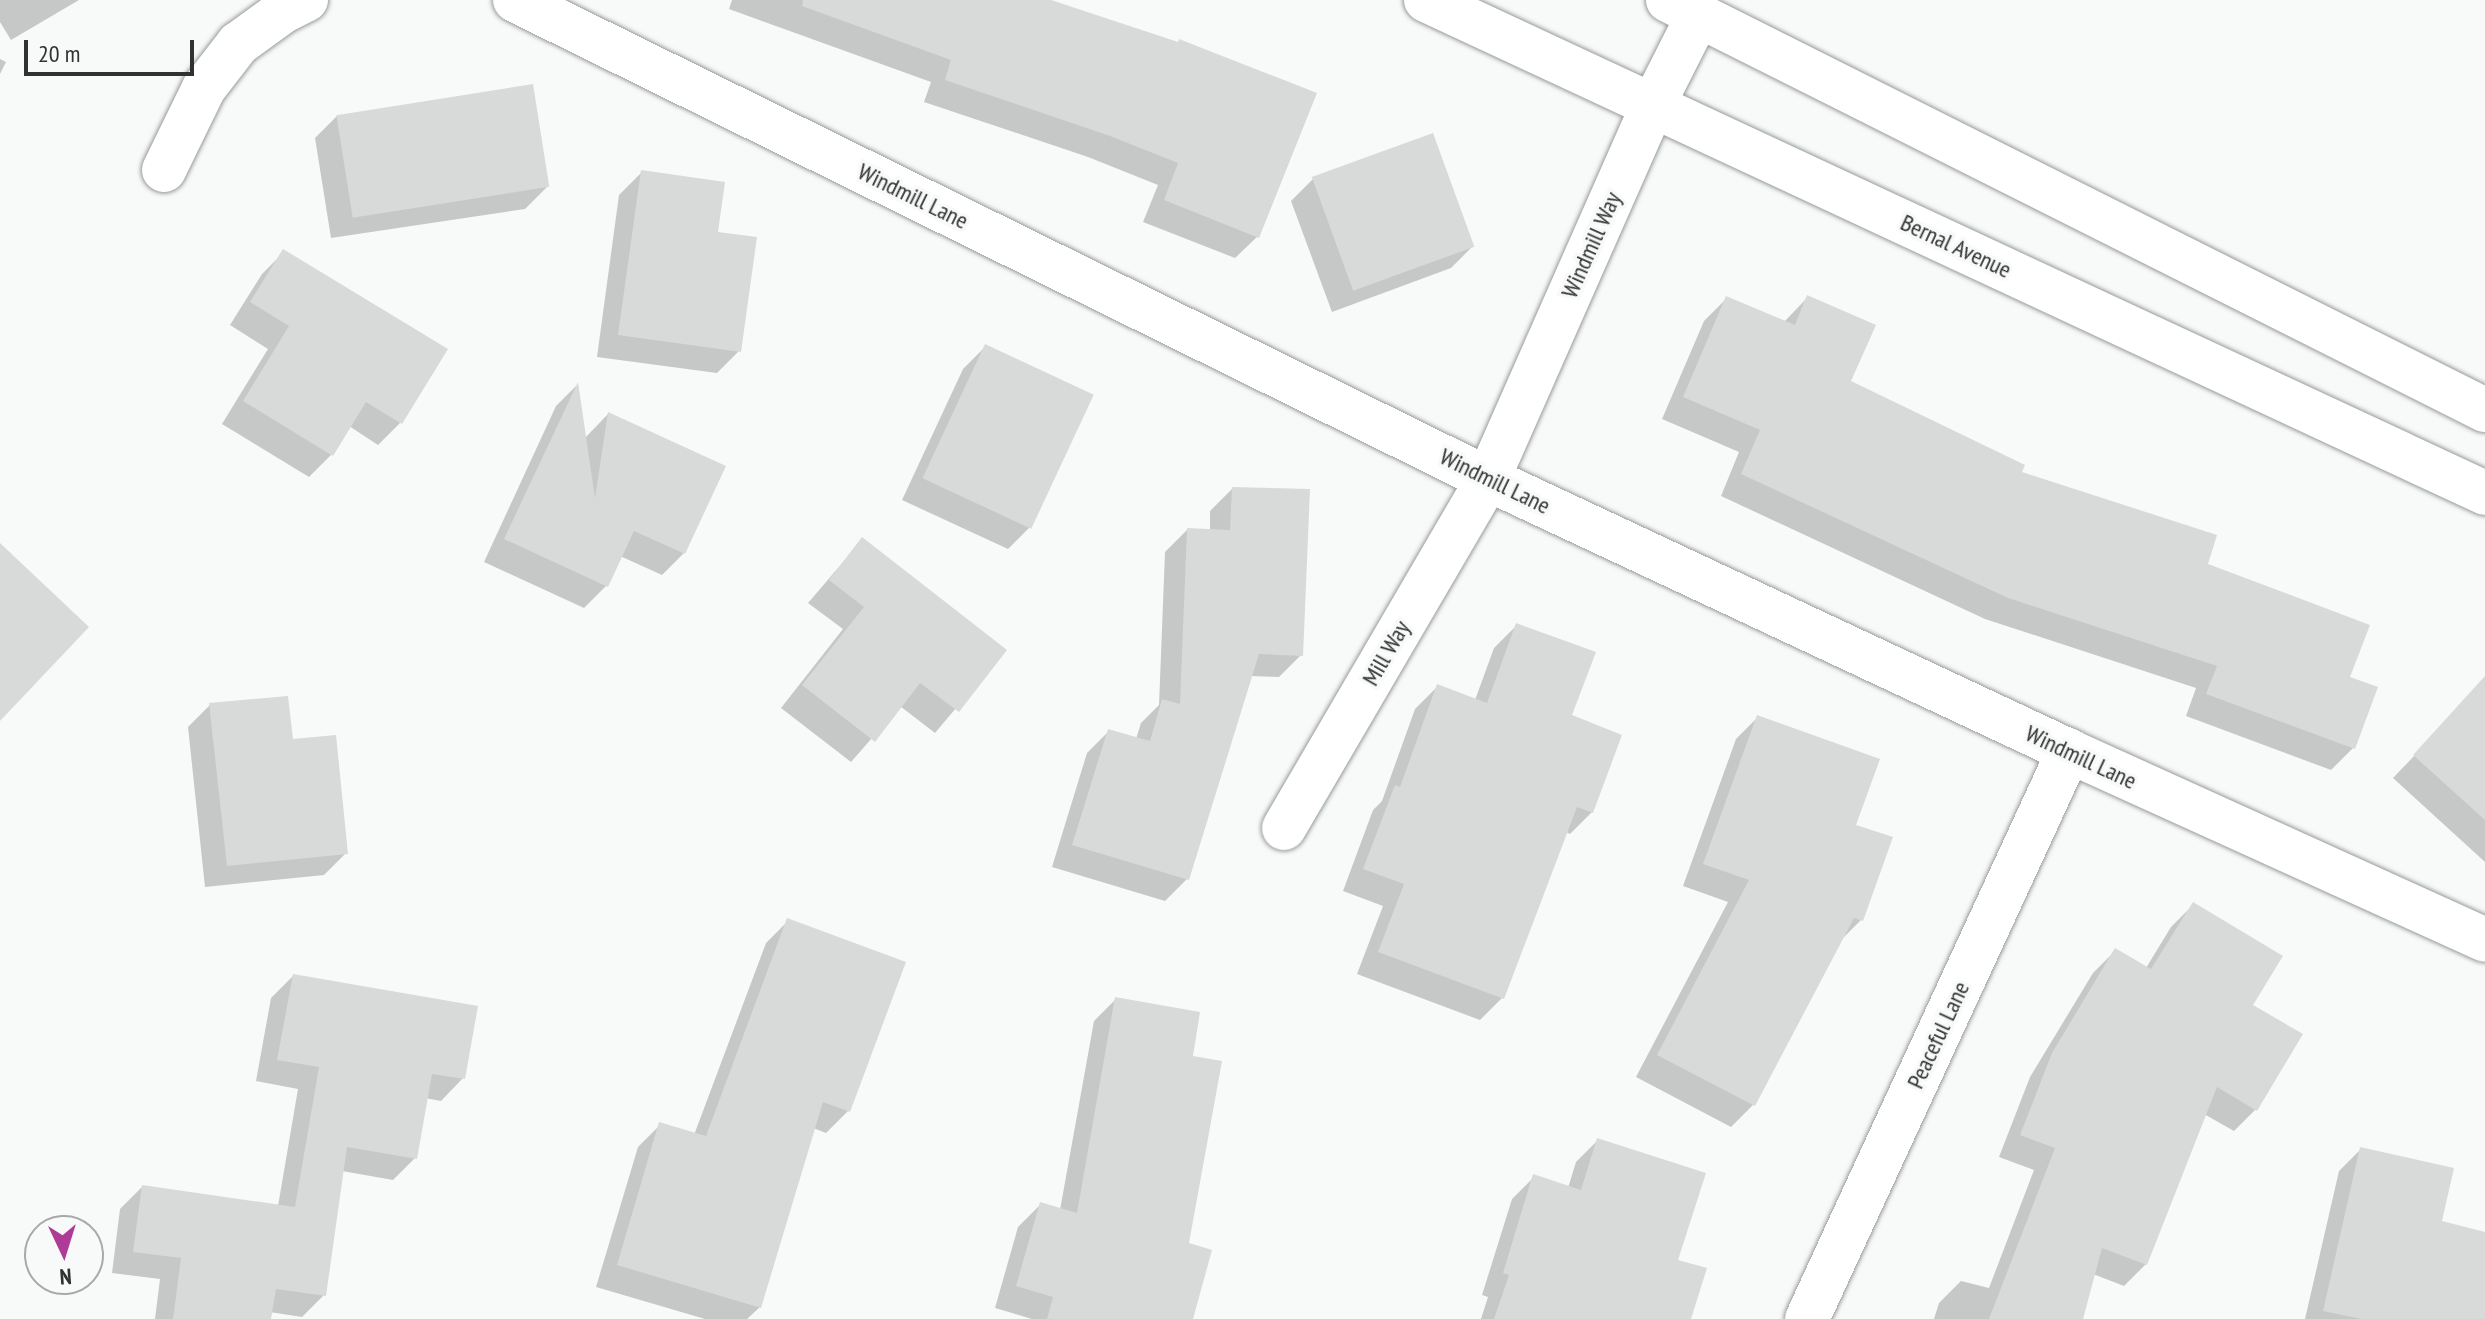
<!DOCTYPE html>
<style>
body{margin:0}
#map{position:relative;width:2485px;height:1319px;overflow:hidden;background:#f7faf8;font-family:"PT Sans Narrow",sans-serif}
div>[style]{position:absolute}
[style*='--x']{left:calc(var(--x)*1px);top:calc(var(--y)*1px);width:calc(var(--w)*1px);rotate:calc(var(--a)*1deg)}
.shadow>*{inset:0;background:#0003}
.building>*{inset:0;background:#d7dad8;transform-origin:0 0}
.roads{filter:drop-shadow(0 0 2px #989b99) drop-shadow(0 0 2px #989b99)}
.street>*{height:44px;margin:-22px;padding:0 22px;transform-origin:22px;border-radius:22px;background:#fff}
.secondary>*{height:44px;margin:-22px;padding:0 22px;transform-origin:22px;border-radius:22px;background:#fff}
span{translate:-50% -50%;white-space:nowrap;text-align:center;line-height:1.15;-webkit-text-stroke:7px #f7faf8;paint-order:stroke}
.street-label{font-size:24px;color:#303131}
.north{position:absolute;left:24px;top:1215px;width:80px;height:80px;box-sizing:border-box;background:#f7faf8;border:2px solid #a7aaa8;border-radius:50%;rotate:176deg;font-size:22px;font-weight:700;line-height:32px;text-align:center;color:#303131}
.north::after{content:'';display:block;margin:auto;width:28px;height:36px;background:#ae3c97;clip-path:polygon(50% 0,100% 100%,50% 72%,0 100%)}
.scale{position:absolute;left:24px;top:40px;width:170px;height:36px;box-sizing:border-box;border:4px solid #303131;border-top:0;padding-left:10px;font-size:24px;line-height:28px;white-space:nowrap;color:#303131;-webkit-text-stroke:6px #f7faf8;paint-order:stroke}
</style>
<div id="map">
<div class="shadow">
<div style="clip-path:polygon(0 0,79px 0,11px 40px,0 22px)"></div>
<div style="clip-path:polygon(732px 0,1045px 0,1258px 236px,1235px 258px,1143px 222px,1158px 185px,1088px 157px,924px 102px,931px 82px,729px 9px)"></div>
<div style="clip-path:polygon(0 59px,6px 62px,0 74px)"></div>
<div style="clip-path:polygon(337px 116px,547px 187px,525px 209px,331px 238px,315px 138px)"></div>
<div style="clip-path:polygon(641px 173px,739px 351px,717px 373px,597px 357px,619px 195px)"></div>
<div style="clip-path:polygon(1313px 179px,1473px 246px,1451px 268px,1332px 312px,1291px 201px)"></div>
<div style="clip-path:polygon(284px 252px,400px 423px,378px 445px,349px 426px,331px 455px,309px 477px,222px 424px,268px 349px,230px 325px,262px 274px)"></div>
<div style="clip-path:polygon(1807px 298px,1849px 382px,2019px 473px,2205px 565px,2347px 678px,2353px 748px,2331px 770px,2186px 716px,2196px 688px,1985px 619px,1721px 496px,1739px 452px,1662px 419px,1704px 321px,1726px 299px,1784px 322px)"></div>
<div style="clip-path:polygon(985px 347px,1030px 527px,1008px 549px,902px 500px,963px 369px)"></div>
<div style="clip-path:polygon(576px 386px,585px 438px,608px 414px,684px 553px,662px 575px,620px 556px,606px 586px,584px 608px,484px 562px,556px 406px)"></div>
<div style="clip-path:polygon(1232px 489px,1301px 655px,1279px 677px,1250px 676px,1187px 879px,1165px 901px,1052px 867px,1087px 753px,1109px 731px,1136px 739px,1141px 723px,1159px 705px,1165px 552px,1187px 530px,1210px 531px,1210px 511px)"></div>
<div style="clip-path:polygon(862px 540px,1004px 651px,935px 733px,900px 706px,851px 762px,781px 708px,843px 629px,808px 603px)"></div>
<div style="clip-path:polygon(1516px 626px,1570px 717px,1592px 812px,1570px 834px,1566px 832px,1502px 998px,1480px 1020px,1357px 974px,1383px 906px,1343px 891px,1373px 810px,1382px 801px,1415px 709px,1437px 687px,1475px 700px,1494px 648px)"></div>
<div style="clip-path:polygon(2485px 682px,2485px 862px,2393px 778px)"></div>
<div style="clip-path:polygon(210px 705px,291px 741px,346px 853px,324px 875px,205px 887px,188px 727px)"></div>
<div style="clip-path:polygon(1758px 717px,1854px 826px,1890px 838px,1861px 920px,1839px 942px,1753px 1105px,1731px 1127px,1636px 1077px,1728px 902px,1683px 886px,1736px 739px)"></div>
<div style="clip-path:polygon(2193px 905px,2250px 1006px,2256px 1109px,2234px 1131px,2204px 1114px,2146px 1264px,2124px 1286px,2093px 1274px,2081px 1319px,1934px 1319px,1939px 1303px,1961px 1281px,1989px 1288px,2034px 1170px,1999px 1157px,2030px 1077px,2093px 973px,2115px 951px,2146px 968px,2171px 927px)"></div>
<div style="clip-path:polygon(788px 921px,848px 1111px,826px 1133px,813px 1128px,760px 1307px,747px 1319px,705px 1319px,596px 1287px,638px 1147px,660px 1125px,694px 1135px,766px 943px)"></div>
<div style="clip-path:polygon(293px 976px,463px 1078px,441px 1101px,425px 1098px,415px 1158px,393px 1180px,342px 1171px,324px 1295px,302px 1317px,270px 1312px,269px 1319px,155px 1319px,160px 1279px,112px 1273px,120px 1209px,142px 1187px,278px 1206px,298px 1089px,256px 1081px,271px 998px)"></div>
<div style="clip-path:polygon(1116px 999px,1190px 1058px,1187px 1245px,1191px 1319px,1032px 1319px,995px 1308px,1018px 1227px,1040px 1205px,1060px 1210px,1094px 1021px)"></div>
<div style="clip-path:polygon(1598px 1140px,1676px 1261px,1688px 1319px,1481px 1319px,1488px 1297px,1482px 1295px,1512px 1199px,1534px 1177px,1568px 1188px,1576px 1162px)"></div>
<div style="clip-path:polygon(2361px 1149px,2440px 1223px,2485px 1234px,2485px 1319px,2305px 1319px,2339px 1171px)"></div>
</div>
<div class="building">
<div style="clip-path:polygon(803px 0,1051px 0,1178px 42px,1179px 39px,1317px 93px,1259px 238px,1164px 200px,1178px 163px,1110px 136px,945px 80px,951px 60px,802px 6px)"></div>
<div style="left:533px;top:84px;width:104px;height:199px;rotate:81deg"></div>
<div style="left:1433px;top:133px;width:121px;height:129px;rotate:70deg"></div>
<div style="clip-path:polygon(641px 170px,725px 182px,718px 232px,757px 237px,741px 352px,618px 335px)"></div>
<div style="clip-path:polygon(283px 249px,448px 349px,402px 424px,366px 402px,333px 456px,243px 401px,289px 326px,250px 302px)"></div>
<div style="clip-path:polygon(1807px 295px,1876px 325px,1851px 381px,2025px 465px,2022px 472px,2217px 535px,2208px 564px,2370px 625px,2350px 677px,2378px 687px,2355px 749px,2206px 694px,2217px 666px,2008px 598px,1741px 474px,1760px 430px,1683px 397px,1726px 296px,1795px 325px)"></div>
<div style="left:985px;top:344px;width:120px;height:148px;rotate:25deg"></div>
<div style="clip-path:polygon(578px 382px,595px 498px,608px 412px,726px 466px,685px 554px,634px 531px,608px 587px,504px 539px)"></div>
<div style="clip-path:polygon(1232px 487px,1310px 489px,1303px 656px,1259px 654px,1189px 880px,1072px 845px,1108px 729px,1150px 741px,1162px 699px,1180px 704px,1187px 528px,1230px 530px)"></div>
<div style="clip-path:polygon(862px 537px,1007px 650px,959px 712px,920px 683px,875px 742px,802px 685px,864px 607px,829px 580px)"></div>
<div style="clip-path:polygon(0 543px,89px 627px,0 721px)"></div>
<div style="clip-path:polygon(1516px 623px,1596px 652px,1572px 715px,1622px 735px,1593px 813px,1577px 807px,1504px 999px,1378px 952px,1404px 884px,1363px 869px,1395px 785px,1400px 787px,1437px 684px,1487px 703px)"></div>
<div style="clip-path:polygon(2485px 676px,2485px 820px,2413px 755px)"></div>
<div style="clip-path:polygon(288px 696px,293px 739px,336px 735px,348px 854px,227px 866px,209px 703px)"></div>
<div style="clip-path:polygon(1757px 715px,1880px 759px,1856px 825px,1893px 837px,1863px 921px,1854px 918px,1755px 1106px,1657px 1055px,1749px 880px,1703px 864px)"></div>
<div style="clip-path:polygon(2193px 902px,2283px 956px,2253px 1005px,2303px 1034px,2257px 1111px,2217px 1087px,2147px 1265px,2102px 1248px,2083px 1319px,1989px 1319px,2055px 1148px,2020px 1135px,2052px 1053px,2115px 948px,2151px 969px)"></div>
<div style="clip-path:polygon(787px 918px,906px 962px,850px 1112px,823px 1102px,761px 1308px,617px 1265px,659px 1122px,706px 1136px)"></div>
<div style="clip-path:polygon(293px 974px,478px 1006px,465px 1079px,432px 1074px,417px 1159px,347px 1147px,326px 1296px,276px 1289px,271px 1319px,173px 1319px,181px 1258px,133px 1252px,142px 1185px,295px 1207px,319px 1067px,277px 1060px)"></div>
<div style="clip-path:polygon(1115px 997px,1200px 1012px,1193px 1056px,1222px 1061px,1189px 1243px,1212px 1250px,1193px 1319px,1047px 1319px,1053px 1297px,1016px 1286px,1040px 1202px,1077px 1213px)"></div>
<div style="clip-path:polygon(1597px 1138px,1706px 1173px,1678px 1260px,1707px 1268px,1691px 1319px,1494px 1319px,1509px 1275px,1503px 1273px,1533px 1174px,1581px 1190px)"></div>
<div style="clip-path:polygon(2360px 1147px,2454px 1168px,2442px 1221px,2485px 1232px,2485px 1319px,2361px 1319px,2323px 1311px)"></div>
</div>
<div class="roads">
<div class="street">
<div style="--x:515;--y:0;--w:1085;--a:26.21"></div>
<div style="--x:1488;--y:479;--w:642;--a:25.09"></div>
<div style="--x:2069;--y:751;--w:457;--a:24.4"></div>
<div style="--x:164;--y:170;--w:91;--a:-64"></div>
<div style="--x:204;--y:88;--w:56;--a:-52.3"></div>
<div style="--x:238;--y:44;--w:54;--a:-36"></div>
<div style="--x:282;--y:12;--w:27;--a:-27"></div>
<div style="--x:1284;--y:828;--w:404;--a:-59.7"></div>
<div style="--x:1488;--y:479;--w:409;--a:-66.2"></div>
<div style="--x:1653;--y:105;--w:102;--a:-63.2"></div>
<div style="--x:1807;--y:1319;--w:626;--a:-65.24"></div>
</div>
<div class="secondary">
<div style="--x:1426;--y:0;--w:1168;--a:24.96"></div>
<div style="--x:1668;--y:0;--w:914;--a:26.65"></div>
</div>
</div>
<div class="street-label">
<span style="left:913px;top:196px;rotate:26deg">Windmill Lane</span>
<span style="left:1591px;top:245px;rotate:-66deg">Windmill Way</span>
<span style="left:1956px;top:246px;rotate:25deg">Bernal Avenue</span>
<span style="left:1495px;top:481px;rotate:26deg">Windmill Lane</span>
<span style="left:1386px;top:653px;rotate:-60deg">Mill Way</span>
<span style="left:2081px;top:757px;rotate:25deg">Windmill Lane</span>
<span style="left:1938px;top:1035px;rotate:-65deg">Peaceful Lane</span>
</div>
<div class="north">N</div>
<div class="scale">20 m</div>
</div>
